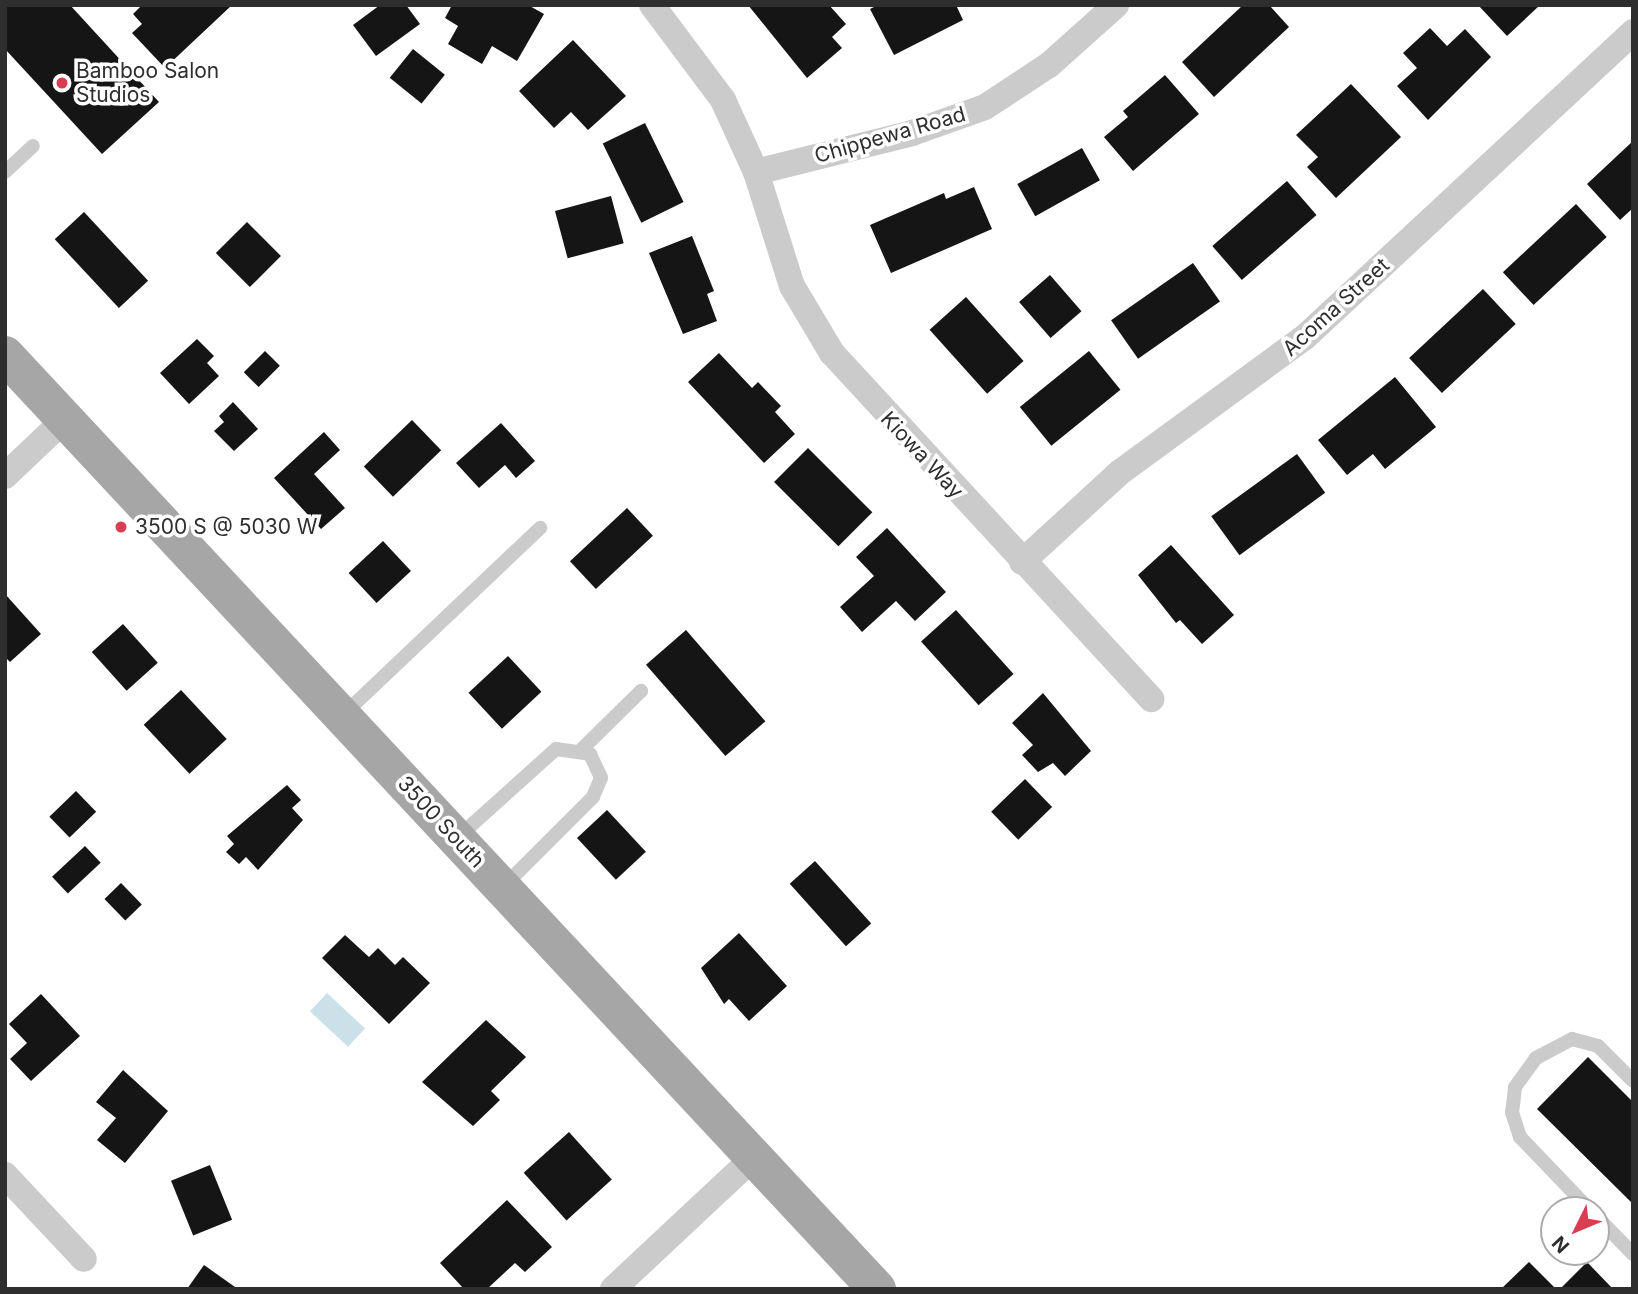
<!DOCTYPE html>
<style>
body{margin:0}
#map{position:relative;width:1638px;height:1294px;overflow:hidden;background:#fff;font-family:Inter,sans-serif}
div>[style]{position:absolute}
[style*='--x']{left:calc(var(--x)*1px);top:calc(var(--y)*1px);width:calc(var(--w)*1px);rotate:calc(var(--a)*1deg)}
.water>*{inset:0;background:#cbe0e9;transform-origin:0 0}
.building>*{inset:0;background:#151515;transform-origin:0 0}
.service>*{height:14px;margin:-7px;padding:0 7px;transform-origin:7px;border-radius:7px;background:#cbcbcb}
.minor>*{height:26px;margin:-13px;padding:0 13px;transform-origin:13px;border-radius:13px;background:#cbcbcb}
.primary>*{height:38px;margin:-19px;padding:0 19px;transform-origin:19px;border-radius:19px;background:#a6a6a6}
.dots>*{width:19px;height:19px;translate:-50% -50%;box-sizing:border-box;border:4px solid #fff;border-radius:50%}
span{translate:-50% -50%;white-space:nowrap;text-align:center;line-height:1.15;-webkit-text-stroke:7px #fff;paint-order:stroke}
.poi-label{font-size:21px;color:#2e2e2e}
.left{translate:0 -50%;text-align:left}
.street-label{font-size:21px;color:#2e2e2e}
.frame{position:absolute;inset:0;border:7px solid #2e2e2e;pointer-events:none}
.north{position:absolute;left:1540px;top:1196px;width:70px;height:70px;box-sizing:border-box;background:#fff;border:2px solid #ababab;border-radius:50%;rotate:227deg;font-size:19px;font-weight:700;line-height:28px;text-align:center;color:#2e2e2e}
.north::after{content:'';display:block;margin:auto;width:24px;height:32px;background:#d93d54;clip-path:polygon(50% 0,100% 100%,50% 72%,0 100%)}
</style>
<div id="map">
<div class="water">
<div style="left:327px;top:993px;width:52px;height:25px;rotate:43deg"></div>
</div>
<div class="building">
<div style="clip-path:polygon(5px 5px,70px 5px,159px 102px,102px 154px,5px 49px)"></div>
<div style="clip-path:polygon(142px 5px,232px 5px,165px 68px,132px 33px,142px 24px,133px 14px)"></div>
<div style="clip-path:polygon(380px 5px,406px 5px,420px 24px,376px 56px,353px 25px)"></div>
<div style="clip-path:polygon(452px 5px,528px 5px,544px 14px,517px 61px,492px 46px,482px 64px,448px 44px,458px 26px,445px 18px)"></div>
<div style="clip-path:polygon(748px 5px,829px 5px,846px 24px,832px 37px,842px 48px,807px 78px)"></div>
<div style="clip-path:polygon(878px 5px,956px 5px,963px 20px,894px 55px,870px 9px)"></div>
<div style="clip-path:polygon(1243px 5px,1269px 5px,1289px 27px,1214px 97px,1182px 62px)"></div>
<div style="clip-path:polygon(1478px 5px,1540px 5px,1507px 36px)"></div>
<div style="clip-path:polygon(1430px 28px,1447px 46px,1465px 29px,1491px 57px,1428px 120px,1397px 86px,1417px 68px,1403px 53px)"></div>
<div style="clip-path:polygon(573px 40px,626px 96px,588px 130px,571px 112px,554px 128px,519px 91px)"></div>
<div style="left:413px;top:49px;width:41px;height:37px;rotate:39deg"></div>
<div style="clip-path:polygon(1165px 75px,1199px 114px,1133px 171px,1104px 137px,1128px 117px,1123px 111px)"></div>
<div style="clip-path:polygon(1351px 84px,1401px 137px,1336px 198px,1307px 167px,1318px 157px,1296px 135px)"></div>
<div style="left:645px;top:123px;width:88px;height:47px;rotate:64deg"></div>
<div style="clip-path:polygon(1633px 141px,1633px 208px,1620px 220px,1587px 184px)"></div>
<div style="left:1082px;top:148px;width:37px;height:74px;rotate:61deg"></div>
<div style="left:1287px;top:181px;width:45px;height:99px;rotate:49deg"></div>
<div style="clip-path:polygon(974px 187px,992px 229px,891px 273px,870px 225px,944px 193px,946px 199px)"></div>
<div style="left:611px;top:196px;width:49px;height:58px;rotate:75deg"></div>
<div style="left:1576px;top:204px;width:45px;height:100px;rotate:47deg"></div>
<div style="left:84px;top:212px;width:94px;height:40px;rotate:47deg"></div>
<div style="left:247px;top:222px;width:48px;height:44px;rotate:45deg"></div>
<div style="clip-path:polygon(692px 236px,714px 291px,707px 294px,717px 321px,683px 334px,649px 253px)"></div>
<div style="left:1193px;top:263px;width:47px;height:100px;rotate:55deg"></div>
<div style="left:1050px;top:275px;width:48px;height:41px;rotate:49deg"></div>
<div style="left:1483px;top:289px;width:48px;height:101px;rotate:47deg"></div>
<div style="left:966px;top:297px;width:86px;height:49px;rotate:48deg"></div>
<div style="clip-path:polygon(197px 339px,214px 356px,207px 363px,219px 376px,189px 404px,160px 373px)"></div>
<div style="left:265px;top:351px;width:21px;height:30px;rotate:45deg"></div>
<div style="left:1089px;top:351px;width:50px;height:89px;rotate:51deg"></div>
<div style="clip-path:polygon(719px 353px,752px 388px,758px 382px,781px 406px,775px 412px,795px 434px,764px 463px,688px 382px)"></div>
<div style="clip-path:polygon(1395px 377px,1436px 427px,1385px 469px,1373px 454px,1347px 475px,1318px 440px)"></div>
<div style="clip-path:polygon(233px 402px,258px 429px,234px 451px,214px 431px,224px 422px,219px 416px)"></div>
<div style="left:412px;top:420px;width:42px;height:67px;rotate:46deg"></div>
<div style="clip-path:polygon(501px 423px,535px 461px,516px 478px,505px 465px,479px 488px,456px 463px)"></div>
<div style="clip-path:polygon(324px 432px,340px 450px,314px 474px,345px 508px,321px 529px,274px 478px)"></div>
<div style="left:808px;top:448px;width:91px;height:48px;rotate:45deg"></div>
<div style="left:1297px;top:454px;width:48px;height:106px;rotate:54deg"></div>
<div style="left:627px;top:508px;width:38px;height:78px;rotate:47deg"></div>
<div style="clip-path:polygon(887px 528px,946px 592px,915px 621px,896px 601px,862px 632px,840px 607px,874px 576px,856px 557px)"></div>
<div style="left:383px;top:541px;width:41px;height:47px;rotate:47deg"></div>
<div style="clip-path:polygon(1171px 545px,1234px 615px,1202px 644px,1180px 620px,1176px 623px,1138px 575px)"></div>
<div style="clip-path:polygon(5px 594px,41px 634px,10px 662px,5px 657px)"></div>
<div style="left:956px;top:610px;width:86px;height:47px;rotate:48deg"></div>
<div style="left:123px;top:624px;width:52px;height:42px;rotate:48deg"></div>
<div style="left:686px;top:630px;width:121px;height:53px;rotate:49deg"></div>
<div style="left:508px;top:656px;width:49px;height:54px;rotate:47deg"></div>
<div style="left:181px;top:690px;width:67px;height:51px;rotate:47deg"></div>
<div style="clip-path:polygon(1043px 693px,1091px 751px,1065px 776px,1053px 763px,1038px 772px,1022px 755px,1033px 745px,1012px 723px)"></div>
<div style="left:1025px;top:779px;width:39px;height:47px;rotate:46deg"></div>
<div style="clip-path:polygon(287px 785px,301px 800px,292px 808px,303px 820px,258px 870px,246px 857px,239px 864px,226px 852px,234px 844px,227px 836px)"></div>
<div style="left:76px;top:791px;width:29px;height:37px;rotate:46deg"></div>
<div style="left:607px;top:810px;width:57px;height:41px;rotate:47deg"></div>
<div style="left:85px;top:846px;width:23px;height:45px;rotate:47deg"></div>
<div style="left:815px;top:861px;width:84px;height:34px;rotate:48deg"></div>
<div style="left:121px;top:883px;width:30px;height:23px;rotate:46deg"></div>
<div style="clip-path:polygon(739px 933px,787px 986px,749px 1021px,729px 999px,724px 1004px,701px 968px)"></div>
<div style="clip-path:polygon(345px 935px,369px 957px,378px 948px,395px 965px,403px 957px,430px 983px,389px 1024px,322px 958px)"></div>
<div style="clip-path:polygon(41px 994px,80px 1036px,31px 1081px,10px 1059px,27px 1043px,9px 1024px)"></div>
<div style="clip-path:polygon(486px 1020px,526px 1057px,491px 1091px,500px 1100px,473px 1126px,422px 1082px)"></div>
<div style="clip-path:polygon(1588px 1057px,1633px 1102px,1633px 1204px,1537px 1109px)"></div>
<div style="clip-path:polygon(123px 1070px,168px 1111px,125px 1163px,97px 1140px,116px 1118px,96px 1102px)"></div>
<div style="left:569px;top:1132px;width:64px;height:61px;rotate:48deg"></div>
<div style="left:210px;top:1165px;width:59px;height:42px;rotate:68deg"></div>
<div style="clip-path:polygon(507px 1200px,552px 1247px,525px 1272px,515px 1263px,487px 1289px,464px 1289px,440px 1263px)"></div>
<div style="clip-path:polygon(1529px 1262px,1556px 1289px,1501px 1289px)"></div>
<div style="clip-path:polygon(1587px 1262px,1613px 1289px,1560px 1289px)"></div>
<div style="clip-path:polygon(204px 1265px,235px 1287px,234px 1289px,187px 1289px)"></div>
</div>
<div class="service">
<div style="--x:5;--y:172;--w:38;--a:-43"></div>
<div style="--x:343;--y:715;--w:272;--a:-43.5"></div>
<div style="--x:582;--y:749;--w:83;--a:-44.5"></div>
<div style="--x:456;--y:839;--w:135;--a:-42"></div>
<div style="--x:556;--y:749;--w:34;--a:8"></div>
<div style="--x:590;--y:754;--w:26;--a:65"></div>
<div style="--x:601;--y:778;--w:21;--a:113"></div>
<div style="--x:593;--y:797;--w:127;--a:135"></div>
<div style="--x:1590;--y:1210;--w:101;--a:-133.8"></div>
<div style="--x:1520;--y:1137;--w:25;--a:-108"></div>
<div style="--x:1512;--y:1113;--w:26;--a:-83"></div>
<div style="--x:1515;--y:1087;--w:36;--a:-54"></div>
<div style="--x:1536;--y:1058;--w:41;--a:-27.8"></div>
<div style="--x:1572;--y:1039;--w:27;--a:15"></div>
<div style="--x:1598;--y:1046;--w:49;--a:45"></div>
<div style="--x:1596;--y:1216;--w:53;--a:45.8"></div>
</div>
<div class="minor">
<div style="--x:652;--y:5;--w:119;--a:53.2"></div>
<div style="--x:723;--y:100;--w:79;--a:65.4"></div>
<div style="--x:756;--y:172;--w:120;--a:72.5"></div>
<div style="--x:792;--y:286;--w:78;--a:59.2"></div>
<div style="--x:832;--y:353;--w:471;--a:47.3"></div>
<div style="--x:756;--y:172;--w:161;--a:-14"></div>
<div style="--x:912;--y:133;--w:77;--a:-19.6"></div>
<div style="--x:985;--y:107;--w:77;--a:-33.3"></div>
<div style="--x:1049;--y:65;--w:90;--a:-41.8"></div>
<div style="--x:5;--y:476;--w:83;--a:-43.5"></div>
<div style="--x:1022;--y:562;--w:132;--a:-42.5"></div>
<div style="--x:1119;--y:473;--w:230;--a:-36.2"></div>
<div style="--x:1305;--y:337;--w:448;--a:-42.9"></div>
<div style="--x:5;--y:1175;--w:115;--a:46.8"></div>
<div style="--x:613;--y:1289;--w:193;--a:-43.1"></div>
</div>
<div class="primary">
<div style="--x:5;--y:355;--w:1278;--a:46.97"></div>
</div>
<div class="dots">
<div style="left:62px;top:83px;background:#d93d54"></div>
<div style="left:121px;top:527px;background:#d93d54"></div>
</div>
<div class="poi-label">
<span class="left" style="left:76px;top:83px">Bamboo Salon<br>Studios</span>
<span class="left" style="left:135px;top:527px">3500 S @ 5030 W</span>
</div>
<div class="street-label">
<span style="left:890px;top:135px;rotate:-16deg">Chippewa Road</span>
<span style="left:1336px;top:307px;rotate:-42deg">Acoma Street</span>
<span style="left:922px;top:455px;rotate:47deg">Kiowa Way</span>
<span style="left:441px;top:822px;rotate:47deg">3500 South</span>
</div>
<div class="frame"></div>
<div class="north">N</div>
</div>
